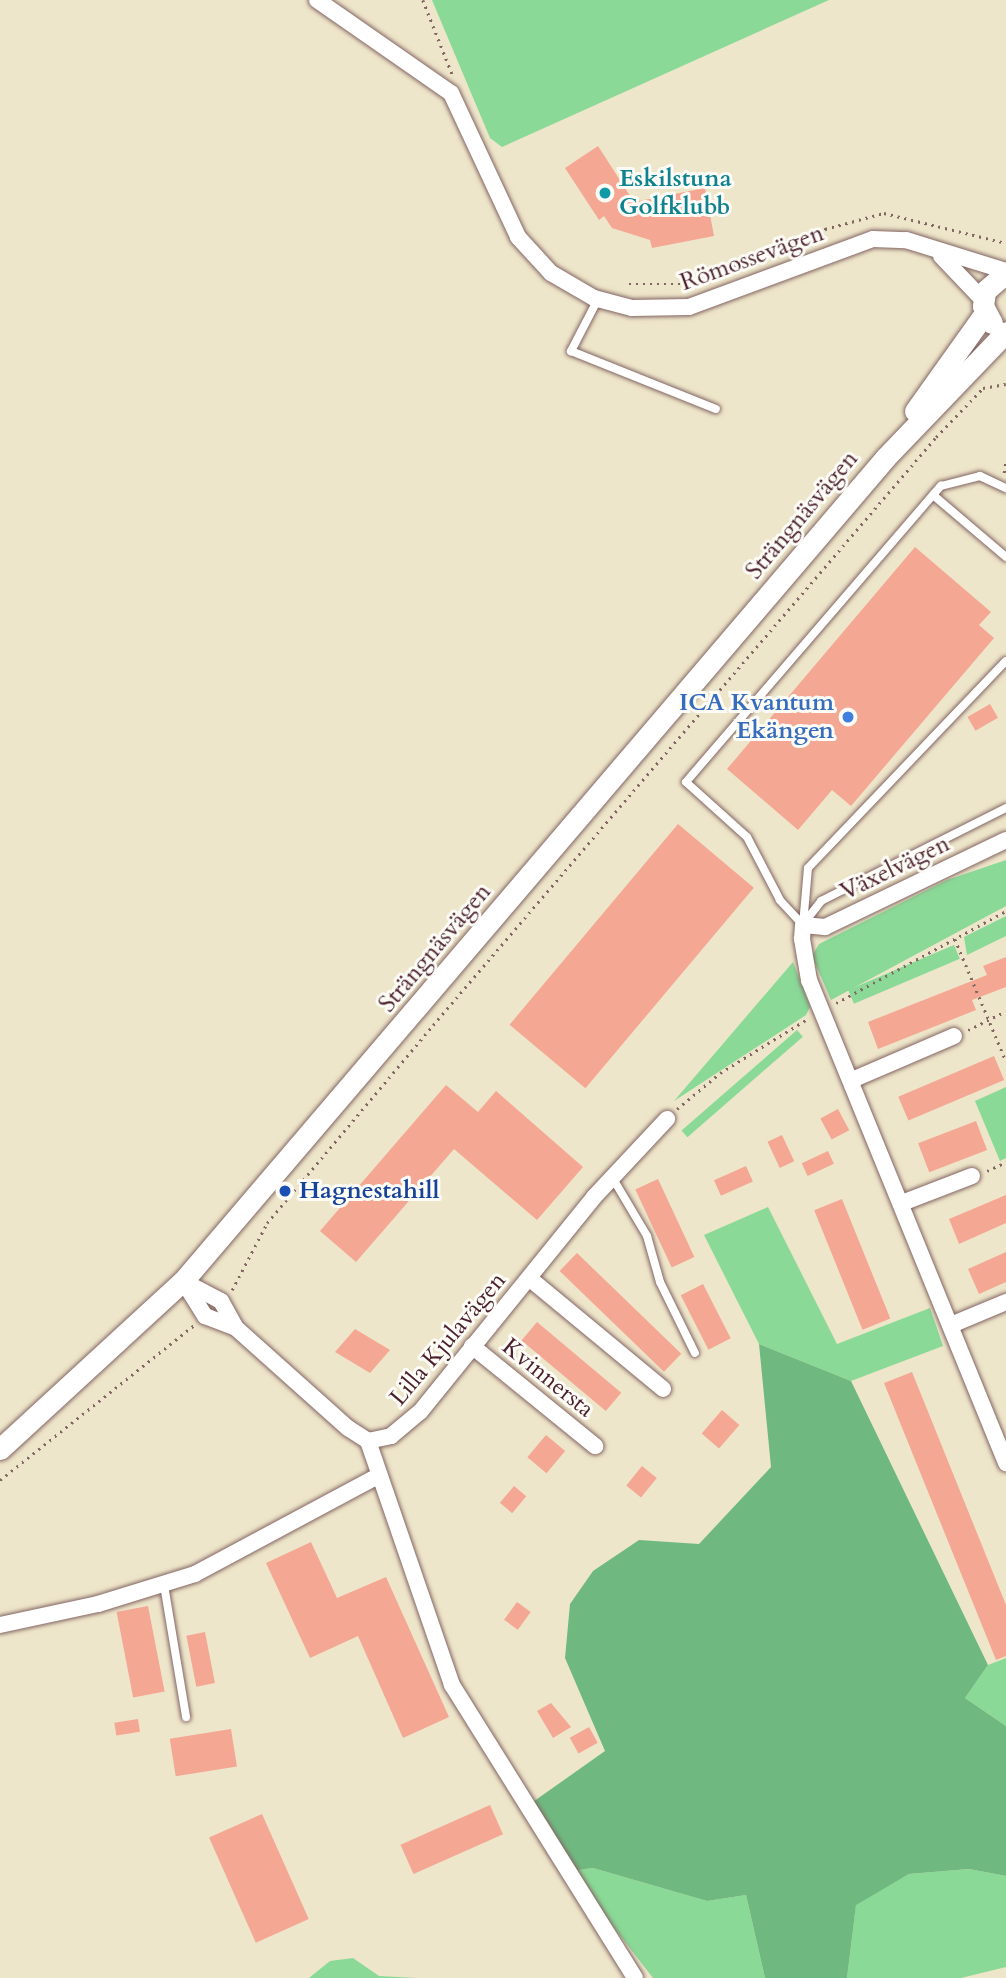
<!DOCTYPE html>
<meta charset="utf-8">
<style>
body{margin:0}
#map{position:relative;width:1006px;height:1978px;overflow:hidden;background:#eee6ca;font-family:Cardo,serif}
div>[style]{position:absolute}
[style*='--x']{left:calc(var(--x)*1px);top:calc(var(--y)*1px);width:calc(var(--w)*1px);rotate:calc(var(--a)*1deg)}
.green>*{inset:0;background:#8ad997;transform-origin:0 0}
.forest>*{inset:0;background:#6fb980}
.building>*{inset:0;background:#f4a793;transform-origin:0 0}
.path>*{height:2.5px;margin-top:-1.25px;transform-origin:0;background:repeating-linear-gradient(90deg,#836563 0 2px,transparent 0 7px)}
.roads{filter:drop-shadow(0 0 2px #836563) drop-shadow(0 0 2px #836563)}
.lane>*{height:8px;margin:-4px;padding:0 4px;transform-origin:4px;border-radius:4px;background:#fff}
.street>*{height:16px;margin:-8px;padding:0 8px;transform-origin:8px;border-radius:8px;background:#fff}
.secondary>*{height:21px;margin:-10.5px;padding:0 10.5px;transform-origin:10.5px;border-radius:10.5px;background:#fff}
.dots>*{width:19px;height:19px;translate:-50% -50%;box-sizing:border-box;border:4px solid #fdfcf7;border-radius:50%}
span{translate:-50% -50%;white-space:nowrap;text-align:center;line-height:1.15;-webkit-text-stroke:6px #fdfcf7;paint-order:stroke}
.culture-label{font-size:24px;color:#0d838f;font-weight:700}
.left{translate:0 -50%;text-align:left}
.street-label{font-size:24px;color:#4a1f2b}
.shop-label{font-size:24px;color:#366cbe;font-weight:700}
.right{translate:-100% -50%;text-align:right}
.transit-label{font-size:24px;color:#164399;font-weight:700}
</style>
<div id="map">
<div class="green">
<div style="clip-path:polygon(432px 0,829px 0,502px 147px,490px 138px)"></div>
<div style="clip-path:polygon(1006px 860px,1006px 906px,831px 1000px,812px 956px,819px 944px,947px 880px)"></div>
<div style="clip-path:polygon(1006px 916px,1006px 936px,967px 955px,964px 937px)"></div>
<div style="left:954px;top:945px;width:15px;height:115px;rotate:67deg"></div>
<div style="clip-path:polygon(793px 962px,810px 1007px,806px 1015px,674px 1101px)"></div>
<div style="left:797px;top:1030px;width:9px;height:153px;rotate:49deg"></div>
<div style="clip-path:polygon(1006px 1087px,1006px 1158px,1000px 1161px,975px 1101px)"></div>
<div style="clip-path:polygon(768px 1207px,837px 1344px,930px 1308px,943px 1346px,851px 1381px,759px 1344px,704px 1235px)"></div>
<div style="clip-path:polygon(1006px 1658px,1006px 1726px,965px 1698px,988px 1665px)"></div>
<div style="clip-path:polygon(593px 1868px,707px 1901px,746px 1895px,765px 1978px,653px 1978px,570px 1871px)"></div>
<div style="clip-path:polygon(969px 1869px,1006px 1876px,1006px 1967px,961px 1978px,847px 1978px,856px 1904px,909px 1874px)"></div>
<div style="clip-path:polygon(353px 1958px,379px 1976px,417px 1978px,309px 1978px,330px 1961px)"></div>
</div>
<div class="forest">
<div style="clip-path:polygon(759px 1344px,851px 1381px,988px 1665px,965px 1698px,1006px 1726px,1006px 1876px,969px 1869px,909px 1874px,856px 1905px,847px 1978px,765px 1978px,746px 1895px,707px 1901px,593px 1868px,570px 1871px,530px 1804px,605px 1751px,565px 1658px,570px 1604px,593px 1571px,639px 1540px,699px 1544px,771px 1467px)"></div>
</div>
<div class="building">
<div style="clip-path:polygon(598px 146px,634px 202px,705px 188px,714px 236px,652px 248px,650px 240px,612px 228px,604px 216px,599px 220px,565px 168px)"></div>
<div style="clip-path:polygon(915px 547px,991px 612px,979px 625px,994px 638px,851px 806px,832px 790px,798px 830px,727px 769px)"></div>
<div style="left:990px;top:704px;width:16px;height:26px;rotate:60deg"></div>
<div style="left:678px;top:824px;width:99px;height:262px;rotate:40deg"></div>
<div style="clip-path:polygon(1006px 957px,1006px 987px,972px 1000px,976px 1010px,878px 1049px,868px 1022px,987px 975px,983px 966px)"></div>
<div style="left:994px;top:1056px;width:26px;height:104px;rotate:67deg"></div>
<div style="clip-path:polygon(446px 1085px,478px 1112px,496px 1091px,583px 1167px,537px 1220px,454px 1149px,356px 1262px,320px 1231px)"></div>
<div style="left:838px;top:1109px;width:24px;height:20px;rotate:62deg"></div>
<div style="left:976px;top:1121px;width:31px;height:62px;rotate:69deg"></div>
<div style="left:782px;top:1135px;width:29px;height:16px;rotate:65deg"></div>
<div style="left:828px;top:1151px;width:14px;height:29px;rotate:65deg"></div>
<div style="left:746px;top:1166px;width:17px;height:35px;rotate:66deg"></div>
<div style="left:658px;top:1179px;width:86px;height:25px;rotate:65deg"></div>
<div style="clip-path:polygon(1006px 1195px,1006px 1223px,959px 1244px,949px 1219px)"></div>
<div style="left:842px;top:1199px;width:129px;height:30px;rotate:68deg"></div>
<div style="clip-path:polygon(1006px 1252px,1006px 1282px,979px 1294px,968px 1269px)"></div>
<div style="left:577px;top:1253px;width:145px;height:25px;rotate:44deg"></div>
<div style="left:703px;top:1284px;width:61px;height:25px;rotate:63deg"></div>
<div style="left:537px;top:1322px;width:110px;height:24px;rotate:40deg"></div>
<div style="clip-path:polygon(355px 1329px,390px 1350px,370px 1373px,335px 1352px)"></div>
<div style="clip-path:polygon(912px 1372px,1006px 1605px,1006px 1656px,996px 1660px,884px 1383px)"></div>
<div style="left:722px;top:1410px;width:23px;height:31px;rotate:41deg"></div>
<div style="left:546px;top:1435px;width:25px;height:29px;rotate:40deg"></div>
<div style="left:642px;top:1466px;width:19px;height:25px;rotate:39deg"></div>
<div style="left:514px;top:1486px;width:16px;height:22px;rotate:40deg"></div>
<div style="clip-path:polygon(311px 1542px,337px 1598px,386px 1577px,449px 1717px,403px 1738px,358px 1636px,310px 1658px,266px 1563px)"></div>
<div style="left:517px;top:1602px;width:17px;height:22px;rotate:36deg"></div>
<div style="left:148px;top:1606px;width:87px;height:32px;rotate:79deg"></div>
<div style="left:205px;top:1632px;width:52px;height:19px;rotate:79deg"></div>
<div style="clip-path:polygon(551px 1703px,571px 1727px,553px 1738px,537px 1711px)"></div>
<div style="left:138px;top:1719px;width:13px;height:24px;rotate:81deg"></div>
<div style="left:589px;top:1727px;width:18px;height:22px;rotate:61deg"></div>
<div style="left:231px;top:1729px;width:38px;height:62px;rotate:81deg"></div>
<div style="left:490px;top:1805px;width:32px;height:98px;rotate:66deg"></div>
<div style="left:262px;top:1814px;width:115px;height:58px;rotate:66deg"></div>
</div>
<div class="path">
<div style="--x:423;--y:0;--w:82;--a:68.5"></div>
<div style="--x:629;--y:284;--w:59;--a:0"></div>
<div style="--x:688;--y:284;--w:148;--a:-21.9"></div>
<div style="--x:825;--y:229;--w:61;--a:-15.2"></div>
<div style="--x:884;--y:213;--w:126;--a:13.8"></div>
<div style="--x:1004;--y:473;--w:14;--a:-82"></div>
<div style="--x:955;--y:939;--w:132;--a:67.3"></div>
<div style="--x:836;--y:1003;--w:193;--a:-28.4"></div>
<div style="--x:968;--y:1030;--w:42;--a:-26.6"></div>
<div style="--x:677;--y:1109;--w:56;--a:-39.9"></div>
<div style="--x:720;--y:1073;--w:105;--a:-31.7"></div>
<div style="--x:987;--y:1171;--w:21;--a:-25"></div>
<div style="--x:232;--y:1290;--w:76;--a:-62.4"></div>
<div style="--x:267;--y:1223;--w:258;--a:-50"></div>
<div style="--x:433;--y:1025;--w:774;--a:-49.45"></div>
<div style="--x:936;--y:437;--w:68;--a:-46.2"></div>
<div style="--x:983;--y:388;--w:23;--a:-10"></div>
<div style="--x:0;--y:1480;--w:248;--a:-38.6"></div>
</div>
<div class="roads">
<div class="lane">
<div style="--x:598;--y:299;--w:59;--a:117.4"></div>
<div style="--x:571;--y:351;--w:156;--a:21.8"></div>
<div style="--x:933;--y:495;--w:96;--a:40.3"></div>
<div style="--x:804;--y:923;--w:28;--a:-52"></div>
<div style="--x:821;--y:901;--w:207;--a:-26.7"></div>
<div style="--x:803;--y:925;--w:34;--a:-133"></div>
<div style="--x:780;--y:900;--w:71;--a:-117.6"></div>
<div style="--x:747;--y:837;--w:82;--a:-138"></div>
<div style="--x:686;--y:782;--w:391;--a:-49.3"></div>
<div style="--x:941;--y:486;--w:40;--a:-14.4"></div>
<div style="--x:980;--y:476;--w:29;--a:25"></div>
<div style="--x:803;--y:925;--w:57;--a:-85"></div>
<div style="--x:808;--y:868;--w:286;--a:-46.3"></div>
<div style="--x:612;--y:1177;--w:69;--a:59.3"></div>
<div style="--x:647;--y:1236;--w:48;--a:74.2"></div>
<div style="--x:660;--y:1282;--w:79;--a:63.8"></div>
<div style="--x:164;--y:1585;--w:134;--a:80.5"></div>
</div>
<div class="street">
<div style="--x:317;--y:0;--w:163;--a:34.8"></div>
<div style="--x:451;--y:93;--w:159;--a:65"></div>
<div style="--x:518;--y:237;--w:49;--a:47.5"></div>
<div style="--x:551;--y:273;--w:50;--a:30.2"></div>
<div style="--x:594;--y:298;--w:39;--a:15"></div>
<div style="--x:632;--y:308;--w:57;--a:-1"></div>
<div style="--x:689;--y:307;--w:196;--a:-20.3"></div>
<div style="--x:873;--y:239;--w:33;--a:2"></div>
<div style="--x:906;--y:240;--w:105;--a:17.2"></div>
<div style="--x:941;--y:256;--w:61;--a:46.3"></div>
<div style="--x:1006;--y:840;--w:201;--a:154.3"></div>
<div style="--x:825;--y:927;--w:22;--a:-175"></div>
<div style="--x:803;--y:925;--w:14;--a:94"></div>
<div style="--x:802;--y:939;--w:42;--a:80.3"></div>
<div style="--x:809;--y:980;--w:522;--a:67.81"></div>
<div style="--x:852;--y:1080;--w:111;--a:-23.3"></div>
<div style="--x:902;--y:1203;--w:75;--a:-21.1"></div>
<div style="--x:529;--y:1278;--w:174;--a:39.6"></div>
<div style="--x:183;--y:1281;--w:43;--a:27.8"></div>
<div style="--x:221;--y:1301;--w:31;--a:61"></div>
<div style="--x:236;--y:1328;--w:150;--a:41.8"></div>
<div style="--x:348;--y:1428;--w:24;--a:33"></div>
<div style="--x:368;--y:1441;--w:24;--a:-12"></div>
<div style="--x:391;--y:1436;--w:38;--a:-40"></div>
<div style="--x:420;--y:1412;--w:277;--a:-51"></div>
<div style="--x:594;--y:1197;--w:107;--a:-46.9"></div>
<div style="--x:185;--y:1284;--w:38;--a:58"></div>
<div style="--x:205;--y:1316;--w:33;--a:21"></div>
<div style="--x:951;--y:1325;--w:60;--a:-22.7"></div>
<div style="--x:472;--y:1346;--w:159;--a:39.1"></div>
<div style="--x:368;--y:1441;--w:258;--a:71"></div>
<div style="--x:452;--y:1685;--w:345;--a:58"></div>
<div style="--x:0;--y:1625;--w:100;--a:-12.1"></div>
<div style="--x:98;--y:1604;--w:102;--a:-17.2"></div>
<div style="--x:195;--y:1574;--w:208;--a:-28.2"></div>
</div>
<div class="secondary">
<div style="--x:992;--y:323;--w:19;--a:-118"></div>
<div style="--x:983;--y:306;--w:15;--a:-82"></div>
<div style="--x:985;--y:291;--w:28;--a:-41"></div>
<div style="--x:915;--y:411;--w:120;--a:-54.5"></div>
<div style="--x:0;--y:1449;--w:248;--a:-42.6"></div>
<div style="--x:183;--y:1281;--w:1083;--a:-49.53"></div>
<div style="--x:886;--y:457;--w:173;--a:-46.2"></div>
</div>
</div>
<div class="dots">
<div style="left:605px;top:193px;background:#0f9aa8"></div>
<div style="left:848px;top:717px;background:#3f7fe0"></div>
<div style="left:285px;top:1191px;background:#1a4fb4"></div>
</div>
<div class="culture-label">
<span class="left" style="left:619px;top:193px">Eskilstuna<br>Golfklubb</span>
</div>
<div class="street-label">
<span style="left:752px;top:258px;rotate:-20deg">Römossevägen</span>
<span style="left:802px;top:515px;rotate:-50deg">Strängnäsvägen</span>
<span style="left:895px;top:868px;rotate:-26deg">Växelvägen</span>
<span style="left:435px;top:948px;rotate:-50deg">Strängnäsvägen</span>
<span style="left:448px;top:1339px;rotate:-50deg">Lilla Kjulavägen</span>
<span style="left:548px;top:1378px;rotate:39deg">Kvinnersta</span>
</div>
<div class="shop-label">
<span class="right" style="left:834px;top:717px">ICA Kvantum<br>Ekängen</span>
</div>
<div class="transit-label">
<span class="left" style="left:299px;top:1191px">Hagnestahill</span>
</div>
</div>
